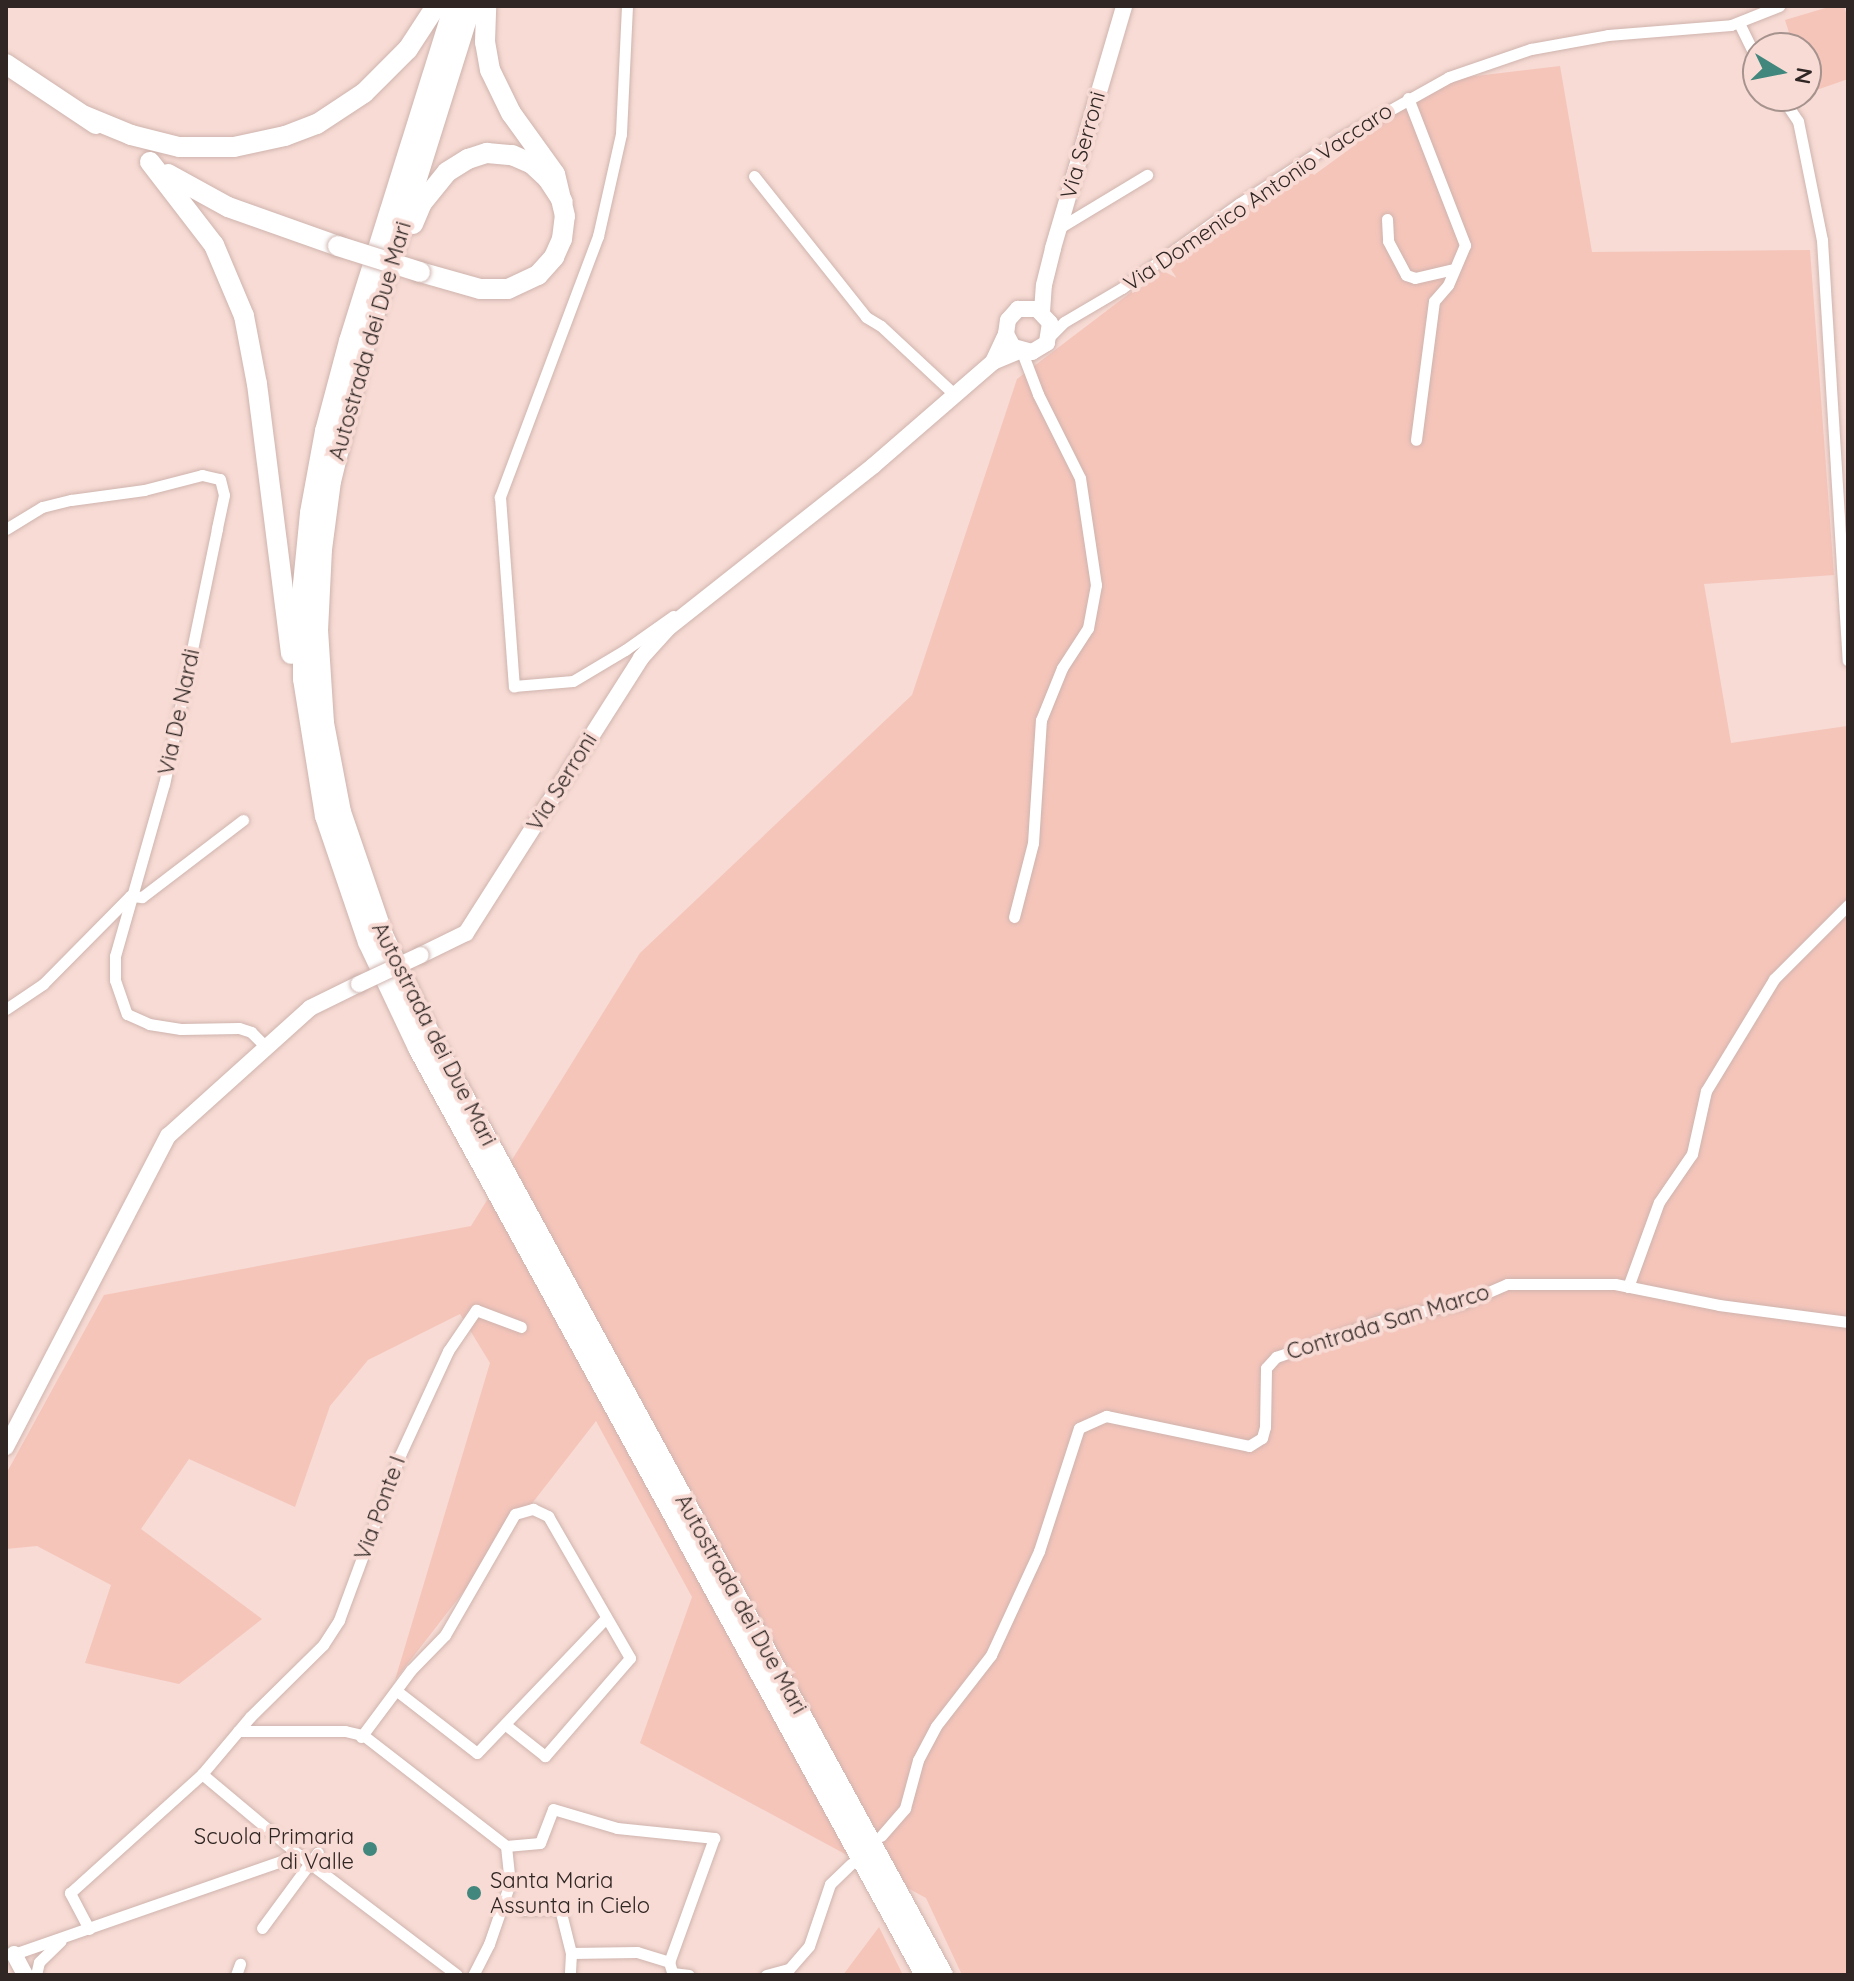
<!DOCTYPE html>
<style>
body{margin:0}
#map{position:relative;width:1854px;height:1981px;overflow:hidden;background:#f7dbd4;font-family:Quicksand,sans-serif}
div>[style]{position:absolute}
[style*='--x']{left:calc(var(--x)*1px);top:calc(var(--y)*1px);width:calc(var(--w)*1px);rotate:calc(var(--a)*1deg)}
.green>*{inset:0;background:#f5c5ba}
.roads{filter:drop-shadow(0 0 2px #cfb4ae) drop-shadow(0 0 2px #cfb4ae)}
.street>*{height:11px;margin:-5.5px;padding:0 5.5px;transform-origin:5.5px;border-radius:5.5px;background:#fff}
.secondary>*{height:16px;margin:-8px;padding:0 8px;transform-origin:8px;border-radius:8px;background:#fff}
.highway>*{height:20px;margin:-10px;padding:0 10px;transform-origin:10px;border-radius:10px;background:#fff}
.bridges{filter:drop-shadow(0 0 2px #cfb4ae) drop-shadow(0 0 2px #cfb4ae)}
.secondary-bridge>*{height:16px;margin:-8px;padding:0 8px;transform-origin:8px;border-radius:8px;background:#fff}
.highway-bridge>*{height:20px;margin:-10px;padding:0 10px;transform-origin:10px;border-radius:10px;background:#fff}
.dots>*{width:22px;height:22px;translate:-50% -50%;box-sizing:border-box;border:4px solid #f7dbd4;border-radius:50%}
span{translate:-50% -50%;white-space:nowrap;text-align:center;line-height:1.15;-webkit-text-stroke:8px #f7dbd4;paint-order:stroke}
.street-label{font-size:22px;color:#302624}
.poi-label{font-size:22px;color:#302624}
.right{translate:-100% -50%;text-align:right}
.left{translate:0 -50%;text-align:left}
.frame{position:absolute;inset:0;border:8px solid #302624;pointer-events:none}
.north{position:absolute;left:1742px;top:32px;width:80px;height:80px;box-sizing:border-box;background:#f7dbd4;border:2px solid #a7938e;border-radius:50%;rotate:100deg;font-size:22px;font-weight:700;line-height:32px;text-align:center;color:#302624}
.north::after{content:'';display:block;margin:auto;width:28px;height:36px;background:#42877d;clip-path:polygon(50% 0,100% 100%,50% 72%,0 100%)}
</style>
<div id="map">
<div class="green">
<div style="clip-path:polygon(1832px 6px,1844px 6px,1848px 19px,1848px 79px,1808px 93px,1806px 48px,1794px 48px,1785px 20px)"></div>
<div style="clip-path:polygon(1560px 66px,1592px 252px,1810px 250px,1834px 575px,1704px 584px,1731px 743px,1847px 726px,1848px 720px,1848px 1975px,962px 1975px,926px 1898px,640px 1743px,692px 1597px,596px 1421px,395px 1680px,490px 1363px,460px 1314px,368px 1360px,330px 1406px,295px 1507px,189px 1459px,141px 1529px,262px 1619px,179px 1684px,85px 1663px,111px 1585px,37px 1546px,6px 1549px,6px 1474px,104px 1295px,471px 1226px,640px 953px,912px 695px,1017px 379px,1218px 226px,1307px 167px,1314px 175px,1351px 148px,1354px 133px,1459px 78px)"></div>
<div style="clip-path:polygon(879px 1927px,903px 1975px,843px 1975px)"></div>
</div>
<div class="roads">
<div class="street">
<div style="--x:627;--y:6;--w:128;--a:92.7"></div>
<div style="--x:621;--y:134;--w:105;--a:102.7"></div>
<div style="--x:598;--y:236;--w:279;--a:110.6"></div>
<div style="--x:500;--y:497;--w:190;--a:85.8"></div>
<div style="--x:514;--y:686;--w:59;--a:-4.8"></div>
<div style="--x:573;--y:681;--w:61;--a:-30.8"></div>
<div style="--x:625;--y:650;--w:59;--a:-35.3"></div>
<div style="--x:1739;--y:23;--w:43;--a:64"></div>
<div style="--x:1781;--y:96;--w:30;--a:56"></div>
<div style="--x:1798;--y:121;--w:121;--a:78.6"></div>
<div style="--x:1822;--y:240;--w:421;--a:86.5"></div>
<div style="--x:1408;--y:98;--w:158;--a:68.8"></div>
<div style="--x:1465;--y:245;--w:43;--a:113"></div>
<div style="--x:1448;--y:285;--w:21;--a:131"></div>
<div style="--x:1434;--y:301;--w:140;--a:97.4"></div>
<div style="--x:754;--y:176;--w:180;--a:51.5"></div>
<div style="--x:866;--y:317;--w:17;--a:31"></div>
<div style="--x:881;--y:326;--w:101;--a:43"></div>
<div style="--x:1387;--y:219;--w:22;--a:87"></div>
<div style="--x:1388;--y:241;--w:38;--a:62"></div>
<div style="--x:1406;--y:275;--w:9;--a:18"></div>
<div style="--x:1415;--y:278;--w:37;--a:-13"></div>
<div style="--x:1059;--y:228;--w:103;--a:-31.1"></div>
<div style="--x:1049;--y:337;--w:21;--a:-45"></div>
<div style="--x:1064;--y:322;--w:67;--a:-30.4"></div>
<div style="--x:1122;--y:288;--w:145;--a:-35.8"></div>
<div style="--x:1240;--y:203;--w:119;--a:-33"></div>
<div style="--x:1340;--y:138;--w:125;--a:-29.2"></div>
<div style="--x:1449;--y:77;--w:87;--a:-18.9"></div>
<div style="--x:1531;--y:49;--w:78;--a:-10.3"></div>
<div style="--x:1608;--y:35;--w:123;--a:-4.6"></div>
<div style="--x:1731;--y:25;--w:52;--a:-21.6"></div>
<div style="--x:6;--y:529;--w:42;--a:-31.4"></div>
<div style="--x:42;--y:507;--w:30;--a:-14"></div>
<div style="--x:71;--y:500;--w:74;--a:-7.8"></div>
<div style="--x:144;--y:490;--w:60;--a:-14.5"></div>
<div style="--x:202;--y:475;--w:18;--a:13"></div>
<div style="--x:220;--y:479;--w:16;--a:76"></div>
<div style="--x:224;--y:495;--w:35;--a:102"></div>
<div style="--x:217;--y:529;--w:260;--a:101.7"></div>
<div style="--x:164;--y:784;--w:179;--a:105.9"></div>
<div style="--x:115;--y:956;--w:24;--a:90"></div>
<div style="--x:115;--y:980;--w:36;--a:71"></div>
<div style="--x:127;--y:1014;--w:24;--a:24"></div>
<div style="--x:149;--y:1024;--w:32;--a:9"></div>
<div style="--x:181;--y:1029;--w:58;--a:-1"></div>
<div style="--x:239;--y:1028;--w:13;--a:18"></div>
<div style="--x:251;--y:1032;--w:21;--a:45"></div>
<div style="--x:1014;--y:917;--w:76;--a:-75.6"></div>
<div style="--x:1033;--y:843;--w:123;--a:-86.3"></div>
<div style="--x:1041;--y:720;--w:56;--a:-68"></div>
<div style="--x:1062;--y:668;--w:48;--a:-57"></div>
<div style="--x:1088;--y:628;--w:44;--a:-79.5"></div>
<div style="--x:1096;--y:585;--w:108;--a:-98.5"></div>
<div style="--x:1080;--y:478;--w:94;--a:-116.6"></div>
<div style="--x:1038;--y:394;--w:45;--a:-110.9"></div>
<div style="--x:6;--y:1009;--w:45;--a:-34"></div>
<div style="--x:43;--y:984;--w:124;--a:-45.3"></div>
<div style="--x:130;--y:896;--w:12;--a:5"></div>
<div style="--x:142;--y:897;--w:127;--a:-37.3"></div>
<div style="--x:1628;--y:1287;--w:90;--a:-70"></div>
<div style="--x:1659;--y:1202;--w:58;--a:-55.5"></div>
<div style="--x:1692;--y:1154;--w:65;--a:-77.5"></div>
<div style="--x:1706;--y:1091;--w:131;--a:-58.7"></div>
<div style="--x:1774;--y:979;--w:105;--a:-45"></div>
<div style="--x:397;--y:1691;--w:101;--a:37.8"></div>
<div style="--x:477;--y:1753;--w:187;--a:-46.3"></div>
<div style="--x:238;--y:1731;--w:107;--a:0"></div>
<div style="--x:345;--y:1731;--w:18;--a:13"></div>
<div style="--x:363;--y:1735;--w:181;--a:37.8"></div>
<div style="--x:506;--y:1846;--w:37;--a:84"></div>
<div style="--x:510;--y:1883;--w:65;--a:109"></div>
<div style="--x:489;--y:1944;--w:35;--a:117"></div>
<div style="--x:361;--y:1737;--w:84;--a:-53.3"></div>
<div style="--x:411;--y:1670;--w:49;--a:-45.8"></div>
<div style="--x:445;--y:1635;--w:140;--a:-60"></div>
<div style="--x:515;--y:1514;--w:19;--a:-16"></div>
<div style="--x:533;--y:1509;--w:17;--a:25"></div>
<div style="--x:548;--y:1516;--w:164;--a:60"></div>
<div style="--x:630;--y:1658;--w:130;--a:130.9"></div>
<div style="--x:545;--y:1756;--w:48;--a:-141.7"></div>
<div style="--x:202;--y:1774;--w:126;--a:39.9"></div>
<div style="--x:299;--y:1855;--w:198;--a:37.2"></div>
<div style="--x:881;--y:1836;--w:37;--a:-49"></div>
<div style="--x:905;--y:1808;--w:50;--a:-74.8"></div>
<div style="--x:918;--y:1760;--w:38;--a:-62"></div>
<div style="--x:936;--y:1726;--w:90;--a:-52.2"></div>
<div style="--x:991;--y:1655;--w:115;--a:-65.2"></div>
<div style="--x:1039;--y:1551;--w:129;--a:-72"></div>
<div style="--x:1079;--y:1428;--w:30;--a:-24"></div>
<div style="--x:1106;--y:1416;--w:146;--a:11.8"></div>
<div style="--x:1249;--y:1446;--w:15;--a:-32"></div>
<div style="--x:1262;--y:1438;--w:11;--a:-75"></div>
<div style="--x:1265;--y:1427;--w:59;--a:-89"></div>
<div style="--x:1266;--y:1368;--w:15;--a:-48"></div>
<div style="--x:1276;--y:1357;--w:115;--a:-19.2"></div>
<div style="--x:1385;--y:1319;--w:80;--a:-11.6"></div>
<div style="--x:1463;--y:1303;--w:48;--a:-23.4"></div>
<div style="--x:1507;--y:1284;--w:108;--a:0"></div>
<div style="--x:1615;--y:1284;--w:106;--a:11.4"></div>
<div style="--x:1719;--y:1305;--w:130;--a:7.5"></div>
<div style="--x:506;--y:1846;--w:34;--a:-5"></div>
<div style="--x:540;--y:1843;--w:36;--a:-69"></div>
<div style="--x:553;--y:1809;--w:67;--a:16.5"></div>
<div style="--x:617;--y:1828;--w:98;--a:5.9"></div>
<div style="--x:714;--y:1838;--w:132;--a:109.9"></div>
<div style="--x:669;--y:1962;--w:14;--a:73"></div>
<div style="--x:522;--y:1910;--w:38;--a:-2"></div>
<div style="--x:560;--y:1909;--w:45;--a:76"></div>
<div style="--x:571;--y:1953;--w:22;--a:93"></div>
<div style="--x:262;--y:1928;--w:94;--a:-53.6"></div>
<div style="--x:89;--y:1929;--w:41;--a:-117.8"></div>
<div style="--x:70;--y:1893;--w:178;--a:-42"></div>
<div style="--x:202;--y:1774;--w:75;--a:-49.9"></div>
<div style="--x:250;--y:1717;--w:103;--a:-44.6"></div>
<div style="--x:323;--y:1645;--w:30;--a:-57"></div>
<div style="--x:339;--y:1620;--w:176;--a:-69.7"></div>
<div style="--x:400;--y:1455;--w:115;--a:-65.2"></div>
<div style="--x:448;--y:1351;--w:50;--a:-55.7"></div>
<div style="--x:476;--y:1310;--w:48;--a:20.7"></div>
<div style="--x:571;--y:1953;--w:66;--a:-0.9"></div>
<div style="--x:637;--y:1952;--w:34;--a:17"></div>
<div style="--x:14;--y:1954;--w:302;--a:-19.2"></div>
<div style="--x:672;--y:1973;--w:17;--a:7"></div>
<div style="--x:36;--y:1975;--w:13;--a:-77"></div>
<div style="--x:39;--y:1962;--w:30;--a:-44"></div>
<div style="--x:236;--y:1975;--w:12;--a:-70"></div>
<div style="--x:766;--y:1975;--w:24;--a:-15"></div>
<div style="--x:789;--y:1969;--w:30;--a:-49"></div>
<div style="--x:809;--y:1946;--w:65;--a:-71.3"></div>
<div style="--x:830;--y:1884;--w:29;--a:-44"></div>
</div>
<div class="secondary">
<div style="--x:1042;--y:312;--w:27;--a:-86"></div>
<div style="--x:1044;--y:285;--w:38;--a:-76"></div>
<div style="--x:1053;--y:248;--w:252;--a:-73.6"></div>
<div style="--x:993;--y:362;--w:31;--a:-65"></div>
<div style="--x:1006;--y:334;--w:14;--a:-82"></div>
<div style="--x:1008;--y:320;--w:15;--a:-48"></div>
<div style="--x:1018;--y:309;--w:19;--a:0"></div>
<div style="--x:1037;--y:309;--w:19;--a:47"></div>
<div style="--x:1050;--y:323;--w:20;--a:99"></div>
<div style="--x:1047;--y:343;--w:17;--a:149"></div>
<div style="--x:1032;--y:352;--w:20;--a:-165"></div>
<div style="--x:1013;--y:347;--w:15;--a:-118"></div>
<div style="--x:421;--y:955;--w:50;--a:-26.1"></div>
<div style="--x:466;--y:933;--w:326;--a:-57.5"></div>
<div style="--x:641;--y:658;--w:40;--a:-48"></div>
<div style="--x:668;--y:628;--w:261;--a:-38.3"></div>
<div style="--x:873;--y:466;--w:159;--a:-40.9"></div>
<div style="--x:993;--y:362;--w:28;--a:-23"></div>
<div style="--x:6;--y:1447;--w:351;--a:-62.5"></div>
<div style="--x:168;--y:1136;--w:191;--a:-42"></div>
<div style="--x:310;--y:1008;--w:55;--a:-26.1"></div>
<div style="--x:14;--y:1954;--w:24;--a:62"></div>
</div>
<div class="highway">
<div style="--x:454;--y:6;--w:351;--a:107.4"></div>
<div style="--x:349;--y:341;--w:93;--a:104.9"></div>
<div style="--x:325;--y:431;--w:83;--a:100.4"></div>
<div style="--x:310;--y:513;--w:71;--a:95.6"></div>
<div style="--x:303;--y:584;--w:95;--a:90"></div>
<div style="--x:303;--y:679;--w:139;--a:80.9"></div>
<div style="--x:325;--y:816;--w:133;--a:71.2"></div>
<div style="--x:368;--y:942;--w:117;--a:64.7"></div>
<div style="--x:418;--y:1048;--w:1057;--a:61.32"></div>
<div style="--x:471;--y:6;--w:357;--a:107.4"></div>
<div style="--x:364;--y:347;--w:138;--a:103.8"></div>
<div style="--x:331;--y:481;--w:69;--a:97.5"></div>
<div style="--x:322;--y:549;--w:81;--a:92.8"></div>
<div style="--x:318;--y:630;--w:93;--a:86.3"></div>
<div style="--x:324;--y:723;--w:91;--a:79.2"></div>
<div style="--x:341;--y:812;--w:130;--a:71.1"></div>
<div style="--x:383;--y:935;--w:114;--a:64.6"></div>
<div style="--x:432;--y:1038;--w:1067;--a:61.39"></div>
<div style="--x:6;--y:64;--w:108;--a:33.7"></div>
<div style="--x:85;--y:116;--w:50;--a:22.4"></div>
<div style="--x:131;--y:135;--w:49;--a:14"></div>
<div style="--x:179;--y:147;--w:55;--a:0"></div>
<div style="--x:234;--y:147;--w:52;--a:-12.2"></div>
<div style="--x:285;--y:136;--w:34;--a:-21"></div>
<div style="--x:317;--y:124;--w:56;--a:-33.4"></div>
<div style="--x:364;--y:93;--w:62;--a:-45"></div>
<div style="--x:408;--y:49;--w:51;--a:-56.9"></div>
<div style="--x:150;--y:162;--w:105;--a:52.4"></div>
<div style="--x:214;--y:245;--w:77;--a:67.1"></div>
<div style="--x:244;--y:316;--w:69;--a:79.2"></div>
<div style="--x:257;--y:384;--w:272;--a:82.8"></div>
<div style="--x:168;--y:174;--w:68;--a:28.8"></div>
<div style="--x:228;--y:207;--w:117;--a:19.5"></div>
<div style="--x:413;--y:224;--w:23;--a:-67"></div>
<div style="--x:422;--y:203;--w:40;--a:-51"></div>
<div style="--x:447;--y:172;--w:25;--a:-32"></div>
<div style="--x:468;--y:159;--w:20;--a:-18"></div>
<div style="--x:487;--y:153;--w:25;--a:5"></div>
<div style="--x:512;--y:155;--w:22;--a:24"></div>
<div style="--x:532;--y:164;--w:22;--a:43"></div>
<div style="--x:548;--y:179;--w:27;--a:57"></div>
<div style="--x:420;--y:272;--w:62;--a:15.8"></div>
<div style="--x:480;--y:289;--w:28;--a:0"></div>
<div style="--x:508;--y:289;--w:33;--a:-25"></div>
<div style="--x:538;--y:275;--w:24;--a:-48"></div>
<div style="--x:554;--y:257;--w:20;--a:-66"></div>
<div style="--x:562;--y:239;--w:23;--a:-83"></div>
<div style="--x:565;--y:216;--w:43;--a:-103.4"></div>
<div style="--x:555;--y:174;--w:75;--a:-125.8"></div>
<div style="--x:511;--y:113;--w:48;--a:-116"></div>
<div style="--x:490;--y:70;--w:28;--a:-100"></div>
<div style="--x:485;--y:42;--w:36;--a:-88"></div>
</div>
</div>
<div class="bridges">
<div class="secondary-bridge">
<div style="--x:359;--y:984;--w:68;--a:-25.1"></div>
</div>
<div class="highway-bridge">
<div style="--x:338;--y:246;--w:86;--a:17.6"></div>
</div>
</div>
<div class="dots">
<div style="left:370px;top:1849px;background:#42877d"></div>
<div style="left:474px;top:1893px;background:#42877d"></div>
</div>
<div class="street-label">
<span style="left:1083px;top:145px;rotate:-74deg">Via Serroni</span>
<span style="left:1258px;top:197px;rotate:-34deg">Via Domenico Antonio Vaccaro</span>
<span style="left:370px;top:341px;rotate:-74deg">Autostrada dei Due Mari</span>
<span style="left:179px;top:712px;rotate:-78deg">Via De Nardi</span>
<span style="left:562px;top:782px;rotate:-58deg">Via Serroni</span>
<span style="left:434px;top:1034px;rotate:63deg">Autostrada dei Due Mari</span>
<span style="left:1388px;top:1322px;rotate:-17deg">Contrada San Marco</span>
<span style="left:380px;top:1508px;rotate:-70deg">Via Ponte I</span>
<span style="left:741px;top:1604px;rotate:61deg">Autostrada dei Due Mari</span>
</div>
<div class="poi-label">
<span class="right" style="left:354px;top:1849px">Scuola Primaria<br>di Valle</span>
<span class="left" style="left:490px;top:1893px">Santa Maria<br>Assunta in Cielo</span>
</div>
<div class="frame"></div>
<div class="north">N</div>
</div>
